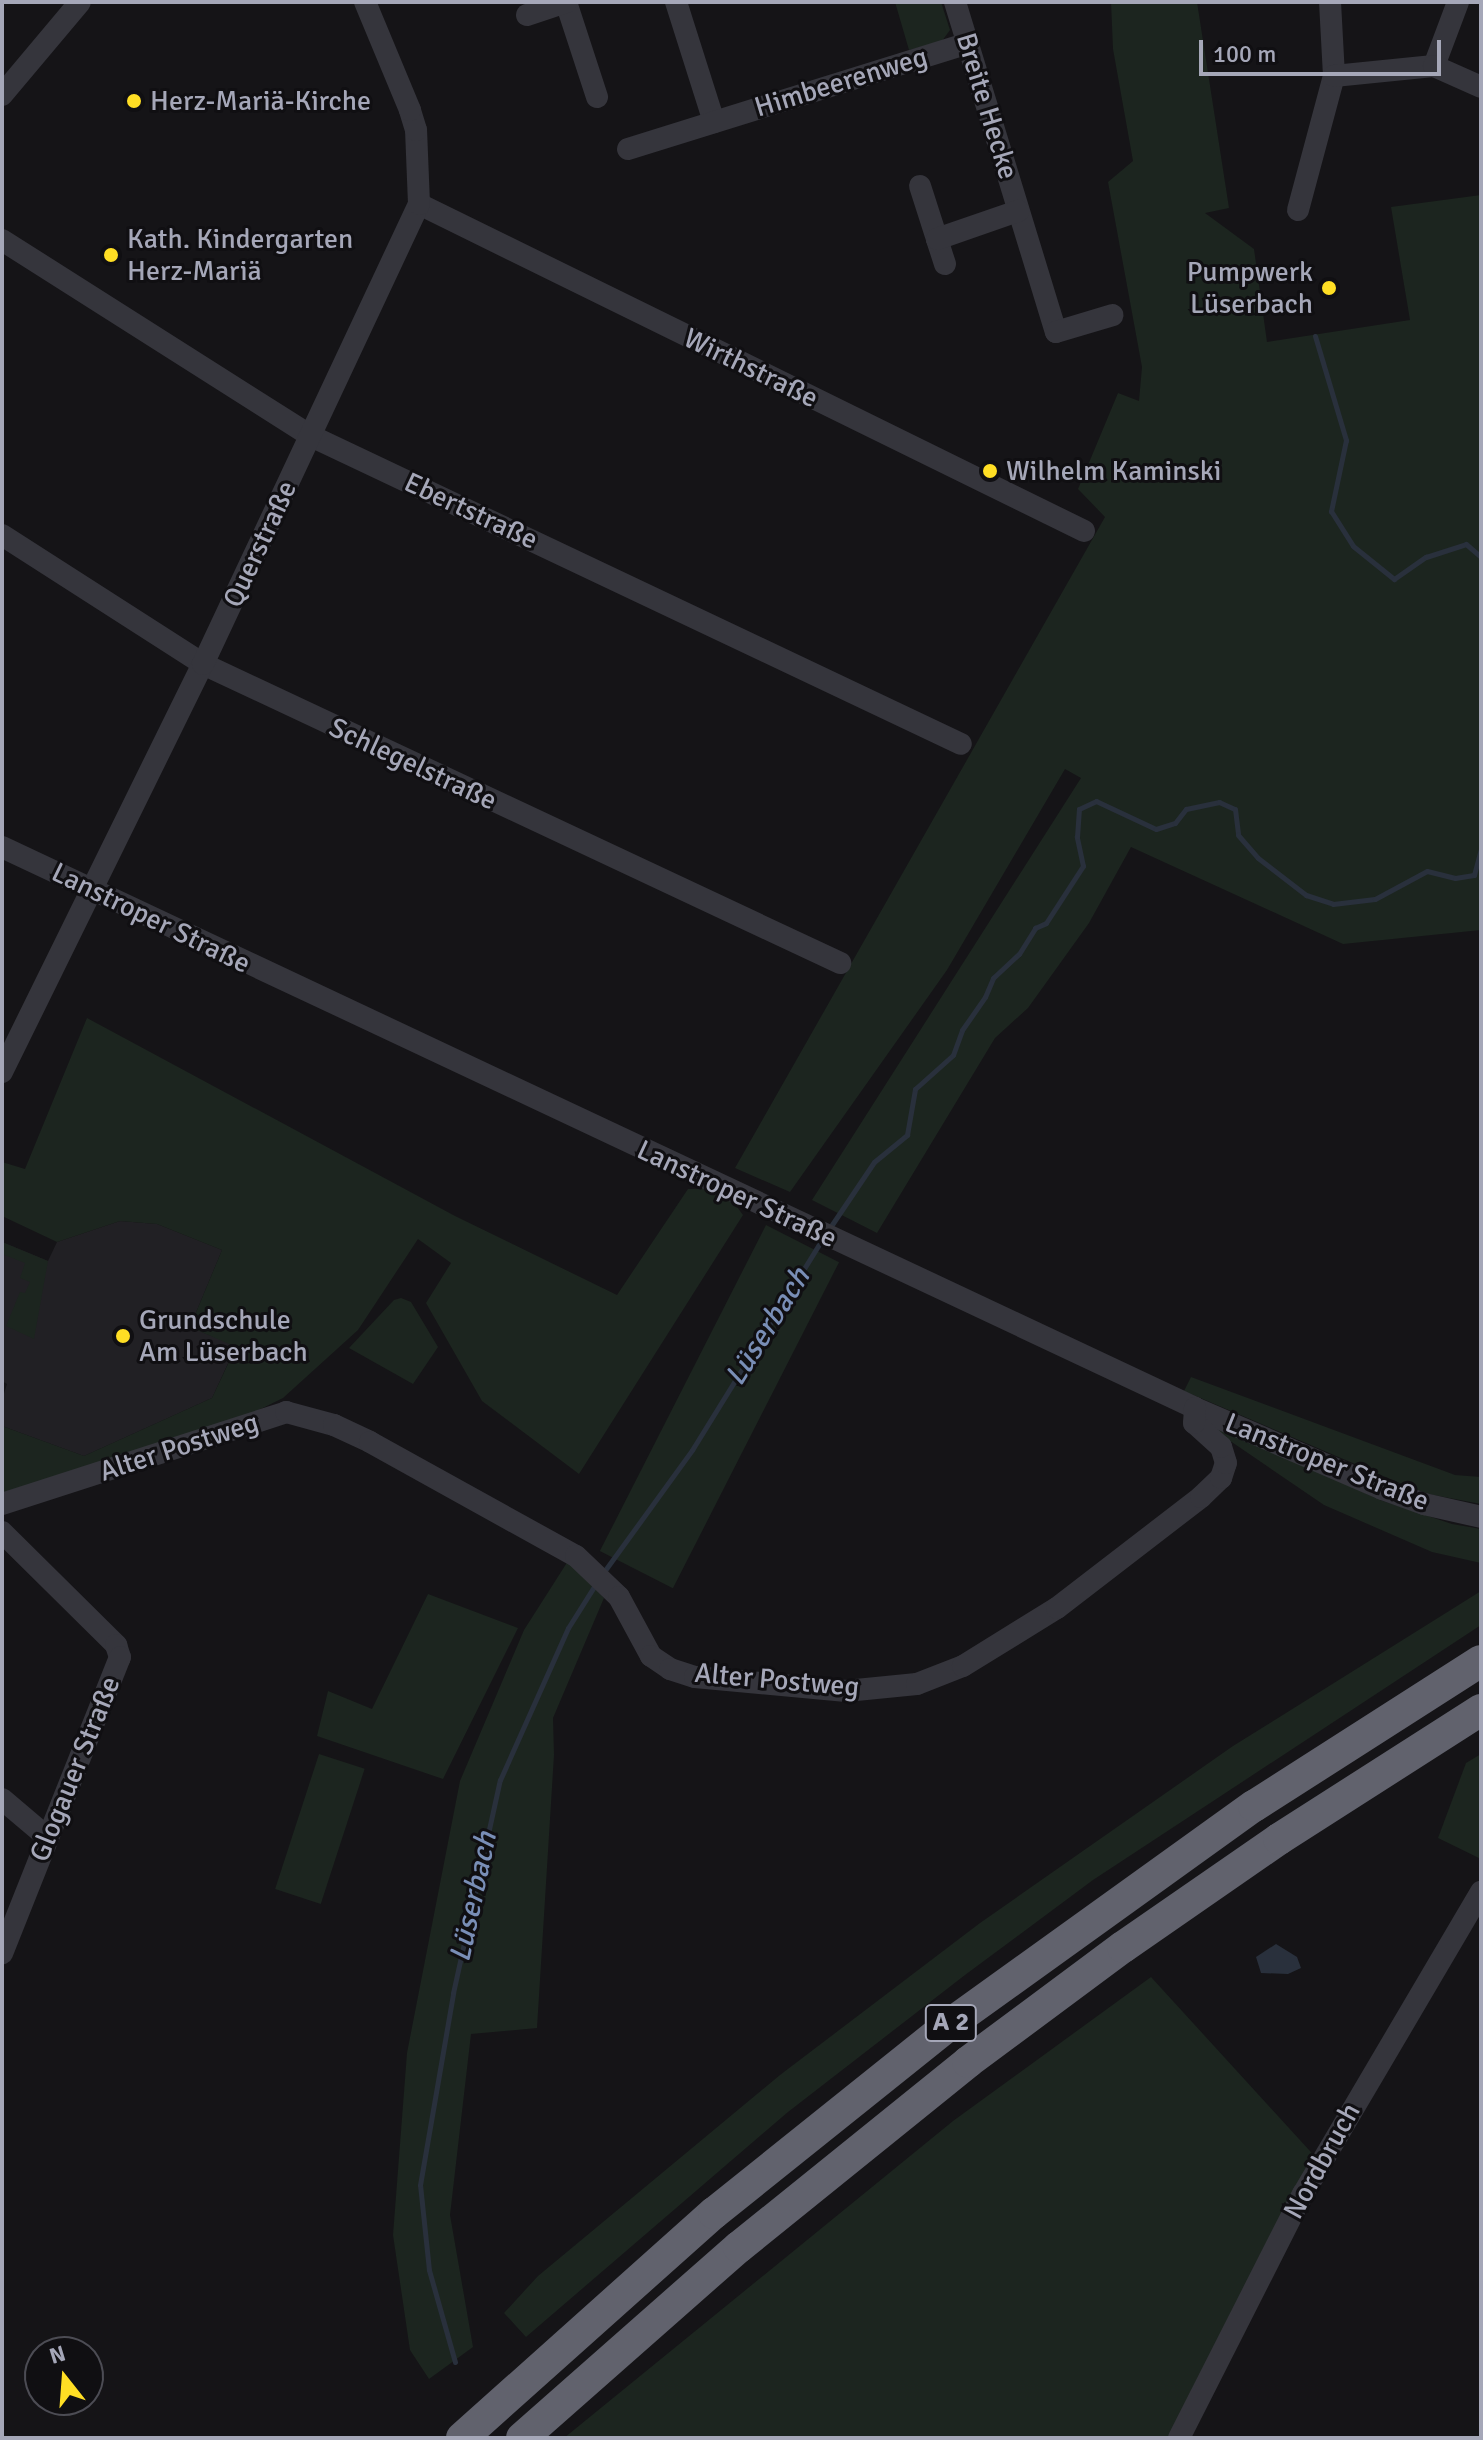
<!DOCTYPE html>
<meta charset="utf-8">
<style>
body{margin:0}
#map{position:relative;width:1483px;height:2440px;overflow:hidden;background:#151417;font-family:Signika,sans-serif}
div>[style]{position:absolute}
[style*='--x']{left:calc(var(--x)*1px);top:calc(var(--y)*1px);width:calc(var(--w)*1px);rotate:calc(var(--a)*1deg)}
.built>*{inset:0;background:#212024}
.green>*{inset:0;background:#1c251f;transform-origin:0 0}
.water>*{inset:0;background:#29303c}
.stream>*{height:5px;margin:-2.5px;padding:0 2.5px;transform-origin:2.5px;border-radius:2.5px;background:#29303c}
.minor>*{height:22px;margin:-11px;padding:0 11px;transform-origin:11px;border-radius:11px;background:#35353c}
.highway>*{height:32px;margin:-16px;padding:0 16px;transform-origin:16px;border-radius:16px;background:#61626d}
.dots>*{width:22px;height:22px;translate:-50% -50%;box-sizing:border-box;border:4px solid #100f12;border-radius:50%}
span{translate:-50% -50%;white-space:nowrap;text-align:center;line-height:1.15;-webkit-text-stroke:6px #100f12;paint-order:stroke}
.shield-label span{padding:2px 6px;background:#100f12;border:2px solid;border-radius:6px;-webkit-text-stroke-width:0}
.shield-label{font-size:26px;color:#a5a7b8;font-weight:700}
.street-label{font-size:28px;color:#a5a7b8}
.poi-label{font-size:28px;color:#a5a7b8}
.left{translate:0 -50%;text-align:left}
.right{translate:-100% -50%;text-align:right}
.water-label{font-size:30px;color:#798eb6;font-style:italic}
.frame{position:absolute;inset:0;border:4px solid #a5a7b8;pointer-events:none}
.north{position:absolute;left:24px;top:2336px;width:80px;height:80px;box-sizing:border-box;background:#100f12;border:2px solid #4c4c54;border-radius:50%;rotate:343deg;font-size:22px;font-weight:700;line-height:32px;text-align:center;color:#a5a7b8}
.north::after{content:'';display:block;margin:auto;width:28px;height:36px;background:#ffde24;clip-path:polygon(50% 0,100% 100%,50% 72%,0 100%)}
.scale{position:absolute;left:1199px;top:40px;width:242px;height:36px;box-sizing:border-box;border:4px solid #a5a7b8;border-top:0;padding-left:10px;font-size:24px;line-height:28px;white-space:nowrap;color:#a5a7b8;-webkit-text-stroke:6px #100f12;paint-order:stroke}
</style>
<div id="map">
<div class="built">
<div style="clip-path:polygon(120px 1221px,157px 1224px,222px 1250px,190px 1327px,236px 1346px,212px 1398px,84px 1456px,2px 1426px,2px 1400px,7px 1384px,2px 1381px,2px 1242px,48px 1261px,57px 1242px)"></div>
</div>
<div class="green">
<div style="clip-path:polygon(895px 2px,941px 2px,950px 30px,942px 41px,909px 50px)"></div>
<div style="clip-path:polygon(1111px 2px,1197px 2px,1229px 208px,1205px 213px,1254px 249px,1267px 342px,1410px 320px,1391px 207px,1481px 195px,1481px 930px,1343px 944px,1131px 847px,1089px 923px,1028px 1008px,995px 1038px,877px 1233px,812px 1200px,1081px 778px,1065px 769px,947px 970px,790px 1192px,735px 1168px,1105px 517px,1078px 489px,1118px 393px,1139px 401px,1142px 367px,1108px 182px,1133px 161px,1113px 49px)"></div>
<div style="clip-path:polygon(87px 1018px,455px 1216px,617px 1295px,688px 1189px,723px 1188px,743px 1215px,579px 1474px,482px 1401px,426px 1303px,451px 1263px,418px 1239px,358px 1330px,283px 1398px,222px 1428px,2px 1497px,2px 1426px,84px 1456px,212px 1398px,236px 1347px,190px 1327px,222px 1250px,157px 1224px,120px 1221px,57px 1242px,2px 1216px,2px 1162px,25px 1169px)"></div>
<div style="left:766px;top:1225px;width:82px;height:366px;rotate:27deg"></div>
<div style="clip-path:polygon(2px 1242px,48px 1261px,34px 1339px,6px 1326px,20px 1292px,25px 1293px,30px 1282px,20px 1278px,25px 1263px,2px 1254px)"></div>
<div style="clip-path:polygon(401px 1298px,411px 1302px,438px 1347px,413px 1384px,349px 1348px,394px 1300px)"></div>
<div style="clip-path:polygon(1191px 1377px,1455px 1475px,1481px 1477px,1481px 1504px,1423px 1493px,1184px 1391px)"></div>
<div style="clip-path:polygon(1215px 1427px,1226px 1428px,1380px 1500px,1452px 1524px,1481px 1529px,1481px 1563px,1432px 1552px,1324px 1505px,1220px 1434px)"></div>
<div style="clip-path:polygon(568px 1561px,604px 1598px,553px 1718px,554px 1755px,537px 2028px,471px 2034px,450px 2215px,473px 2347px,429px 2379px,410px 2350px,393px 2235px,407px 2053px,460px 1781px,524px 1630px)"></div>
<div style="clip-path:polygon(1481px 1591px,1481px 1625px,1093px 1880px,965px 1975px,788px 2112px,526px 2337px,504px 2313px,538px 2276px,780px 2075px,980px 1923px,1233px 1746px)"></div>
<div style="clip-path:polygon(428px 1594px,518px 1628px,443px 1779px,317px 1736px,328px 1691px,372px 1709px)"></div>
<div style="left:319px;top:1754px;width:48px;height:142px;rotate:18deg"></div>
<div style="clip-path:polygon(1481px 1754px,1481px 1859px,1438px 1838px,1466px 1763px)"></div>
<div style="clip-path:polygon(1151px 1977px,1320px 2162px,1176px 2438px,564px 2438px,953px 2121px)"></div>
</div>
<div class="water">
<div style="clip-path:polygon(1276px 1944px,1297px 1957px,1301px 1968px,1288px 1974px,1261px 1973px,1256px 1957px)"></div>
</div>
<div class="stream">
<div style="--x:1315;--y:336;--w:109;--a:73.4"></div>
<div style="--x:1346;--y:440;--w:73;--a:101.9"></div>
<div style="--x:1331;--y:511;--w:41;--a:57.8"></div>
<div style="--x:1353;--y:546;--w:53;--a:38.8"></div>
<div style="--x:1394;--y:579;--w:39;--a:-35"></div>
<div style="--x:1426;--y:557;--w:42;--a:-18"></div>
<div style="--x:1466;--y:544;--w:20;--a:41"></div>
<div style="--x:829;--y:1229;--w:81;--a:-56.1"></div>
<div style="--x:874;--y:1162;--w:43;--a:-39.3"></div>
<div style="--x:907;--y:1135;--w:47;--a:-80.1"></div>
<div style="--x:915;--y:1089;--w:51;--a:-41.8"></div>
<div style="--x:953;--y:1055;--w:27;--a:-70"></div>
<div style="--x:962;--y:1030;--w:40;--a:-55.1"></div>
<div style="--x:985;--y:997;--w:21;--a:-67"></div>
<div style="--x:993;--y:978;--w:35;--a:-43"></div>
<div style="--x:1019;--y:954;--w:31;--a:-58"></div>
<div style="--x:1035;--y:928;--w:12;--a:-24"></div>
<div style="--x:1046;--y:923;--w:68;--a:-57"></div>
<div style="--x:1083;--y:866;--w:30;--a:-102"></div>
<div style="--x:1077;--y:837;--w:28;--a:-86"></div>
<div style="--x:1079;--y:809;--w:19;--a:-25"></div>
<div style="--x:1096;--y:801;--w:66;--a:25"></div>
<div style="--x:1156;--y:829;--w:20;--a:-18"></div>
<div style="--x:1175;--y:823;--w:18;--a:-52"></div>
<div style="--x:1186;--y:809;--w:34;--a:-12"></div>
<div style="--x:1219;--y:802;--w:17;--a:24"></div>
<div style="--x:1235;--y:809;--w:26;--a:83"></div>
<div style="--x:1238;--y:835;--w:30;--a:49"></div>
<div style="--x:1258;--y:858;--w:61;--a:37.6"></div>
<div style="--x:1306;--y:895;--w:28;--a:18"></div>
<div style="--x:1333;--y:904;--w:42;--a:-6.8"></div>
<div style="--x:1375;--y:899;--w:59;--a:-28.3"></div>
<div style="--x:1427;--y:871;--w:29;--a:14"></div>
<div style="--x:1455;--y:878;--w:19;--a:-9"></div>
<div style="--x:1474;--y:875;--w:28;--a:-75"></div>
<div style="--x:603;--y:1573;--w:152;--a:-54.1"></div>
<div style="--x:692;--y:1450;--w:249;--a:-58.3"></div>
<div style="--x:455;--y:2362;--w:96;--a:-105.8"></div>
<div style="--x:429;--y:2270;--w:85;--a:-96"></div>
<div style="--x:420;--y:2185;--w:195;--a:-80.2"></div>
<div style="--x:453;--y:1993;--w:218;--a:-77.6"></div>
<div style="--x:500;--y:1780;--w:167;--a:-65.9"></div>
<div style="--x:568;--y:1628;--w:51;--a:-57.9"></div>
</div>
<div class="minor">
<div style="--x:566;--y:2;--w:100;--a:71.9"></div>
<div style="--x:676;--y:2;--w:126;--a:72.4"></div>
<div style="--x:955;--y:2;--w:345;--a:73"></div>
<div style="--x:1056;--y:332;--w:59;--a:-16.6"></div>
<div style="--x:1330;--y:2;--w:74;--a:86.9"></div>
<div style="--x:527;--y:15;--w:41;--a:-18.4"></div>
<div style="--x:1434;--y:66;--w:68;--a:-69.4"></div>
<div style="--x:2;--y:95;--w:121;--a:-50"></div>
<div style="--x:628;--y:149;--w:356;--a:-17.3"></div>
<div style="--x:920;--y:186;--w:56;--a:72.2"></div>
<div style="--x:419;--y:204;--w:741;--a:26.18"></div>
<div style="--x:1298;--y:210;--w:139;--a:-75"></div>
<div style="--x:1334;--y:76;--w:100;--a:-5.7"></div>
<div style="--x:1434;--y:66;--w:51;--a:24.1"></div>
<div style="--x:2;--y:240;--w:366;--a:32.4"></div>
<div style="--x:311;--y:436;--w:719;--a:25.35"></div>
<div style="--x:945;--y:264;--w:26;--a:-108"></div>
<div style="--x:937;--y:239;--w:86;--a:-19.1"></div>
<div style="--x:2;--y:535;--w:239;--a:32.7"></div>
<div style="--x:203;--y:664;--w:704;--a:25.14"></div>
<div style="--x:2;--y:847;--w:1318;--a:25.18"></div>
<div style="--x:1195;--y:1408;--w:204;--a:23.4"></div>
<div style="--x:1382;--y:1489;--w:45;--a:19.7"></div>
<div style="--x:1424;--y:1504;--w:58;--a:12.8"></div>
<div style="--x:2;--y:1072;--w:455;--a:-63.8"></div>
<div style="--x:203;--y:664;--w:508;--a:-64.85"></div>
<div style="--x:419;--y:204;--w:74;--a:-92.3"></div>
<div style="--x:416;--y:130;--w:21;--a:-107"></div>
<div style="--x:410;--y:110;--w:117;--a:-112.6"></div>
<div style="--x:2;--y:1504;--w:299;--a:-17.9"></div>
<div style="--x:286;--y:1412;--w:50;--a:15.2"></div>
<div style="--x:334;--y:1425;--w:40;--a:25"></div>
<div style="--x:370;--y:1442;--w:235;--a:29"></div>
<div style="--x:576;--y:1556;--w:59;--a:43.6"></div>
<div style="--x:619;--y:1597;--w:67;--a:61.5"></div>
<div style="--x:651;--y:1656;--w:23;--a:34"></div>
<div style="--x:670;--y:1669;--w:26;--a:18"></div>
<div style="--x:695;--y:1677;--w:152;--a:5.3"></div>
<div style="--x:846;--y:1691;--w:71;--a:-5.6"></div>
<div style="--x:917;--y:1684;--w:49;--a:-21.4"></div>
<div style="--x:963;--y:1666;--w:110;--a:-31.7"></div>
<div style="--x:1057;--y:1608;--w:182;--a:-37.6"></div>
<div style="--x:1201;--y:1497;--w:28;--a:-44"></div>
<div style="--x:1221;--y:1478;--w:16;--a:-72"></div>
<div style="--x:1226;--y:1463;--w:17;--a:-107"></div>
<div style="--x:1221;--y:1447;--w:36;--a:-138"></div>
<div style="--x:1194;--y:1423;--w:15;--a:-86"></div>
<div style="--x:2;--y:1532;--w:161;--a:44.7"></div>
<div style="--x:116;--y:1645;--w:13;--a:72"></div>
<div style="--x:120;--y:1657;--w:319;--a:111.7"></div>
<div style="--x:2;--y:1799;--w:59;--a:40.2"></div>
<div style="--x:1179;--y:2438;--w:274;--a:-63.1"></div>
<div style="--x:1303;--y:2194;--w:351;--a:-59.5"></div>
</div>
<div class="highway">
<div style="--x:462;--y:2438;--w:338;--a:-41.8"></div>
<div style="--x:714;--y:2213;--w:297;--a:-38.7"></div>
<div style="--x:946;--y:2027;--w:379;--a:-35.7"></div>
<div style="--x:1254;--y:1806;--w:269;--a:-32.6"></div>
<div style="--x:522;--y:2438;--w:289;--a:-41.4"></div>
<div style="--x:739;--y:2247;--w:294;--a:-38.9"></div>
<div style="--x:968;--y:2062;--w:193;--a:-36.6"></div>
<div style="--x:1123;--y:1947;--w:190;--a:-34.7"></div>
<div style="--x:1279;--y:1839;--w:240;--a:-32.6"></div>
</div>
<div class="dots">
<div style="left:134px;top:101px;background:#ffde24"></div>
<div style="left:111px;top:255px;background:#ffde24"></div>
<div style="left:1329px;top:288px;background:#ffde24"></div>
<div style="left:990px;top:471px;background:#ffde24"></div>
<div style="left:123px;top:1336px;background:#ffde24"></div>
</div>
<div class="shield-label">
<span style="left:951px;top:2023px">A 2</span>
</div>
<div class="street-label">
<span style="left:841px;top:82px;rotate:-17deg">Himbeerenweg</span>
<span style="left:987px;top:106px;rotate:73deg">Breite Hecke</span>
<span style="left:751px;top:368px;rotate:26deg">Wirthstraße</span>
<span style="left:471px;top:511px;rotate:25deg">Ebertstraße</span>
<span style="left:260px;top:544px;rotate:-65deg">Querstraße</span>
<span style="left:413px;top:764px;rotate:25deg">Schlegelstraße</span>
<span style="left:151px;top:918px;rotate:26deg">Lanstroper Straße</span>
<span style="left:737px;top:1194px;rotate:25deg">Lanstroper Straße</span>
<span style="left:179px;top:1447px;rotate:-18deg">Alter Postweg</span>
<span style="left:1327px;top:1462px;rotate:22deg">Lanstroper Straße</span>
<span style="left:777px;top:1680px;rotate:5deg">Alter Postweg</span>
<span style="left:75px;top:1769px;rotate:-68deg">Glogauer Straße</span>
<span style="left:1322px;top:2161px;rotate:-61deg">Nordbruch</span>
</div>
<div class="poi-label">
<span class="left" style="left:150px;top:101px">Herz-Mariä-Kirche</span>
<span class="left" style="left:127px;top:255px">Kath. Kindergarten<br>Herz-Mariä</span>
<span class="right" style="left:1313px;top:288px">Pumpwerk<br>Lüserbach</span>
<span class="left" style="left:1006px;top:471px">Wilhelm Kaminski</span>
<span class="left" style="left:139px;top:1336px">Grundschule<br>Am Lüserbach</span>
</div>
<div class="water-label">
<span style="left:768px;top:1327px;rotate:-58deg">Lüserbach</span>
<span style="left:474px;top:1897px;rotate:-78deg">Lüserbach</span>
</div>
<div class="frame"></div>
<div class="north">N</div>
<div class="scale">100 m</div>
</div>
